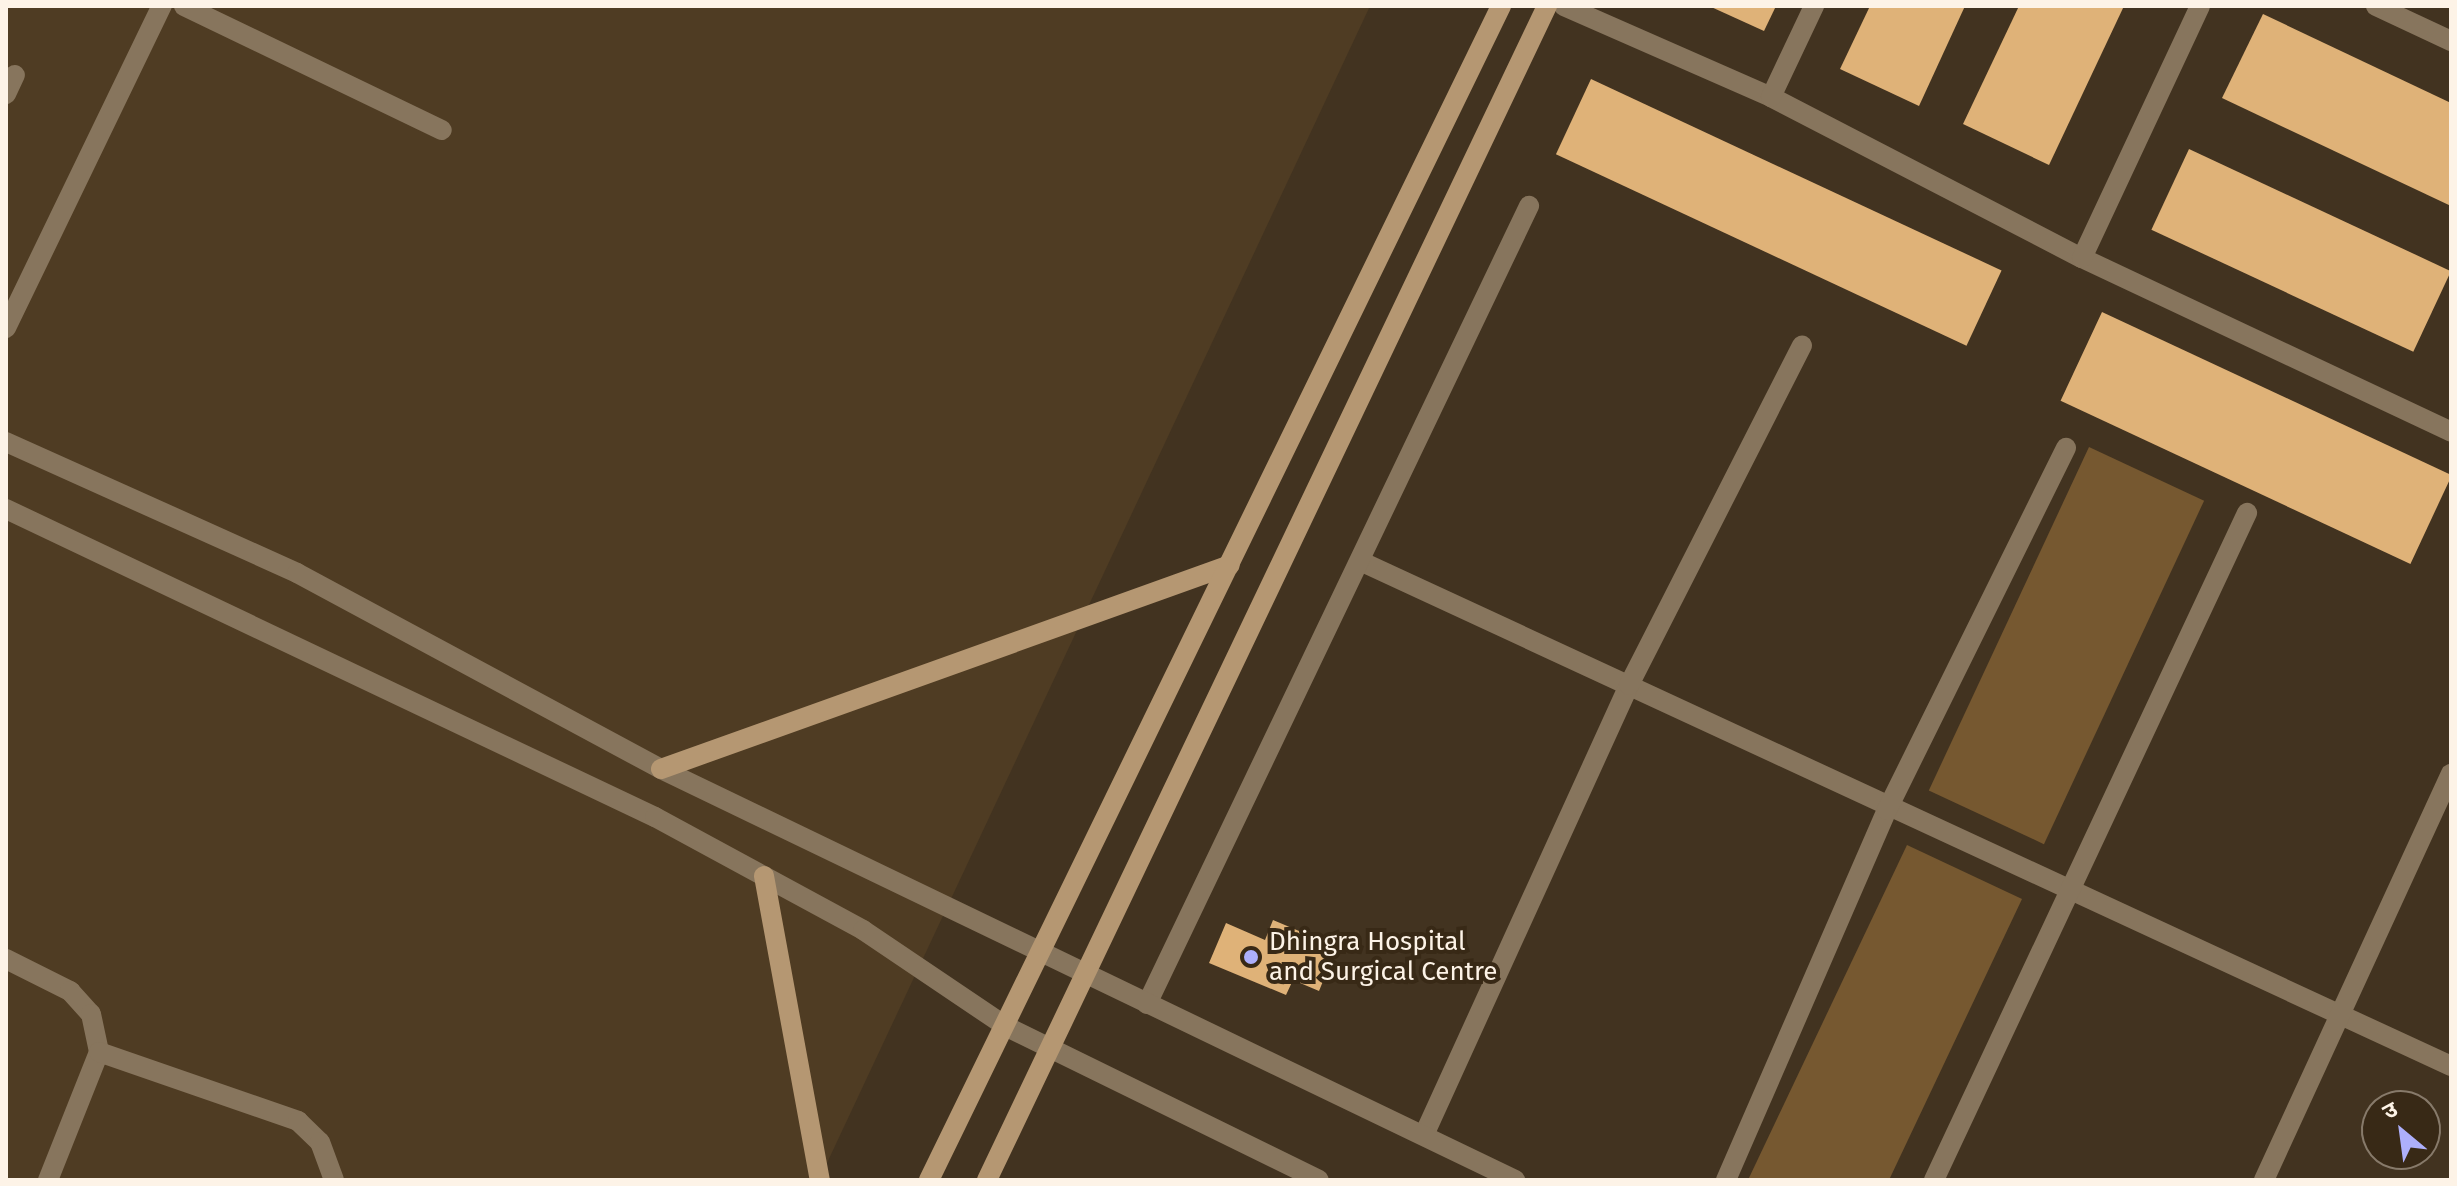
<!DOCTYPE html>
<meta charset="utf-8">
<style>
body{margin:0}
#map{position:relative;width:2457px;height:1186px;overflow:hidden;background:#423320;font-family:"Fira Sans","Noto Sans Devanagari",sans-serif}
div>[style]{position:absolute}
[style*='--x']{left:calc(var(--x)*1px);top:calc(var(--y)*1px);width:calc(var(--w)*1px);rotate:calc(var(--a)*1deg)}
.built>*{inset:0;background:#4f3c23}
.green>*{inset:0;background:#765830;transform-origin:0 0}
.building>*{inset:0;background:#dfb278;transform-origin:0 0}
.service>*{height:20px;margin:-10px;padding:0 10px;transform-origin:10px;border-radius:10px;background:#87755d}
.minor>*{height:20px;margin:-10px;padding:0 10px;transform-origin:10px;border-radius:10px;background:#87755d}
.tertiary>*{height:20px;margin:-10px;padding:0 10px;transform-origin:10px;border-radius:10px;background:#87755d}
.secondary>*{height:20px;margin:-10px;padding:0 10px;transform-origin:10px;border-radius:10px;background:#b59772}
.dots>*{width:22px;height:22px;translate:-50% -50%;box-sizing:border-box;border:4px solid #382916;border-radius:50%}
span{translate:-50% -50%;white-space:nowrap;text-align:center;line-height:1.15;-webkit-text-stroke:8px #382916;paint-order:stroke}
.poi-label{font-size:26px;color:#fdf3e7}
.left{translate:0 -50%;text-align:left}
.frame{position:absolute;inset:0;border:8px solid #fdf3e7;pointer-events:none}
.north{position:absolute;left:2361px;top:1090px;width:80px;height:80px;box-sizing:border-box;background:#382916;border:2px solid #877a6a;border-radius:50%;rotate:331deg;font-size:22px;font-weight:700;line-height:32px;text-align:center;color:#fdf3e7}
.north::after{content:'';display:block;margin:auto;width:28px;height:36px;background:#adaffb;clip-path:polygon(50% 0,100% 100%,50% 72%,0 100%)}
</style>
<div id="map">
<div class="built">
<div style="clip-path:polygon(6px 6px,1370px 6px,819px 1180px,6px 1180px)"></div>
</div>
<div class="green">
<div style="left:2089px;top:447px;width:127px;height:379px;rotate:25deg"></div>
<div style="clip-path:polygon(1907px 845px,2022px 899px,1889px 1180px,1748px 1180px)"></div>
</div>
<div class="building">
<div style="clip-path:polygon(1709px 6px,1776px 6px,1764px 31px)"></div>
<div style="clip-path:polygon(1870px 6px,1965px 6px,1919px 106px,1840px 69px)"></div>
<div style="clip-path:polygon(2019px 6px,2124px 6px,2049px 165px,1963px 124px)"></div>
<div style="clip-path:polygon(2263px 14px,2451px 103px,2451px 206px,2222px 98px)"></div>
<div style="left:1591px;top:79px;width:453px;height:83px;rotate:25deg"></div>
<div style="left:2189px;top:149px;width:289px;height:89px;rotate:25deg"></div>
<div style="left:2102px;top:312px;width:386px;height:98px;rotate:25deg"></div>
<div style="clip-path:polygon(1273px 920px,1337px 947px,1319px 991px,1293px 980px,1286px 995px,1209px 963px,1226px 923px,1265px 940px)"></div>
</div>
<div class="service">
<div style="--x:184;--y:6;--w:286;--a:25.7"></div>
<div style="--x:6;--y:94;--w:21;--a:-65"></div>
<div style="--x:6;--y:959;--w:72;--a:26.6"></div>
<div style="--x:70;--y:991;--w:31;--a:48"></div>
<div style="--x:91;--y:1014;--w:39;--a:78"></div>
<div style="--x:99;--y:1052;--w:138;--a:111.7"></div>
<div style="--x:99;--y:1052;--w:211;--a:19.1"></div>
<div style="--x:298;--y:1121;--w:30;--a:44"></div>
<div style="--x:320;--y:1142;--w:40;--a:69.8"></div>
</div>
<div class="minor">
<div style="--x:1564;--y:6;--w:226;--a:23.7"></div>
<div style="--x:1771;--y:97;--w:350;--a:27.4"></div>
<div style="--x:2082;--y:258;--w:408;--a:25.2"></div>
<div style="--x:2376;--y:6;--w:83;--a:25"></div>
<div style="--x:1771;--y:97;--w:101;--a:-64.7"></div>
<div style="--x:2082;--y:258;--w:278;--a:-64.9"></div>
<div style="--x:6;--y:328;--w:358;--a:-64.2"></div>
<div style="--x:1360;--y:561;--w:1202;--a:24.84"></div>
<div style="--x:1147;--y:1004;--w:885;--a:-64.42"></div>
<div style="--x:1424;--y:1135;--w:494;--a:-65.5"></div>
<div style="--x:1629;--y:685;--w:381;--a:-63"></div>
<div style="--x:1726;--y:1180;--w:404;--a:-66.5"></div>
<div style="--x:1887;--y:810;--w:404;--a:-63.7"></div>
<div style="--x:1934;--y:1180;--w:737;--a:-64.86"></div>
<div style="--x:2264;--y:1180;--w:447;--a:-65.3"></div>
</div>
<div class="tertiary">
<div style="--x:6;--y:442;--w:319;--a:24.2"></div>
<div style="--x:297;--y:573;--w:413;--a:28.3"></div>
<div style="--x:661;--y:769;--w:948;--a:25.7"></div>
<div style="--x:6;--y:509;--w:718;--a:25.39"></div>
<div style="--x:655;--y:817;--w:237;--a:28.5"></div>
<div style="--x:863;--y:930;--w:174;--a:34"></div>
<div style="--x:1007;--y:1027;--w:347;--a:26.1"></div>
</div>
<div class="secondary">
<div style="--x:661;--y:769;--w:604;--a:-19.72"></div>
<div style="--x:764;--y:876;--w:309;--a:79.6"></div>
<div style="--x:929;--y:1180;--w:1306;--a:-64.02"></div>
<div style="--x:987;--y:1180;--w:1301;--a:-64.5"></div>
</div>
<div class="dots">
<div style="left:1251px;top:957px;background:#adaffb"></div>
</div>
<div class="poi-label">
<span class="left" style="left:1269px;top:957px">Dhingra Hospital<br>and Surgical Centre</span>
</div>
<div class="frame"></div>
<div class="north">उ</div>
</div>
